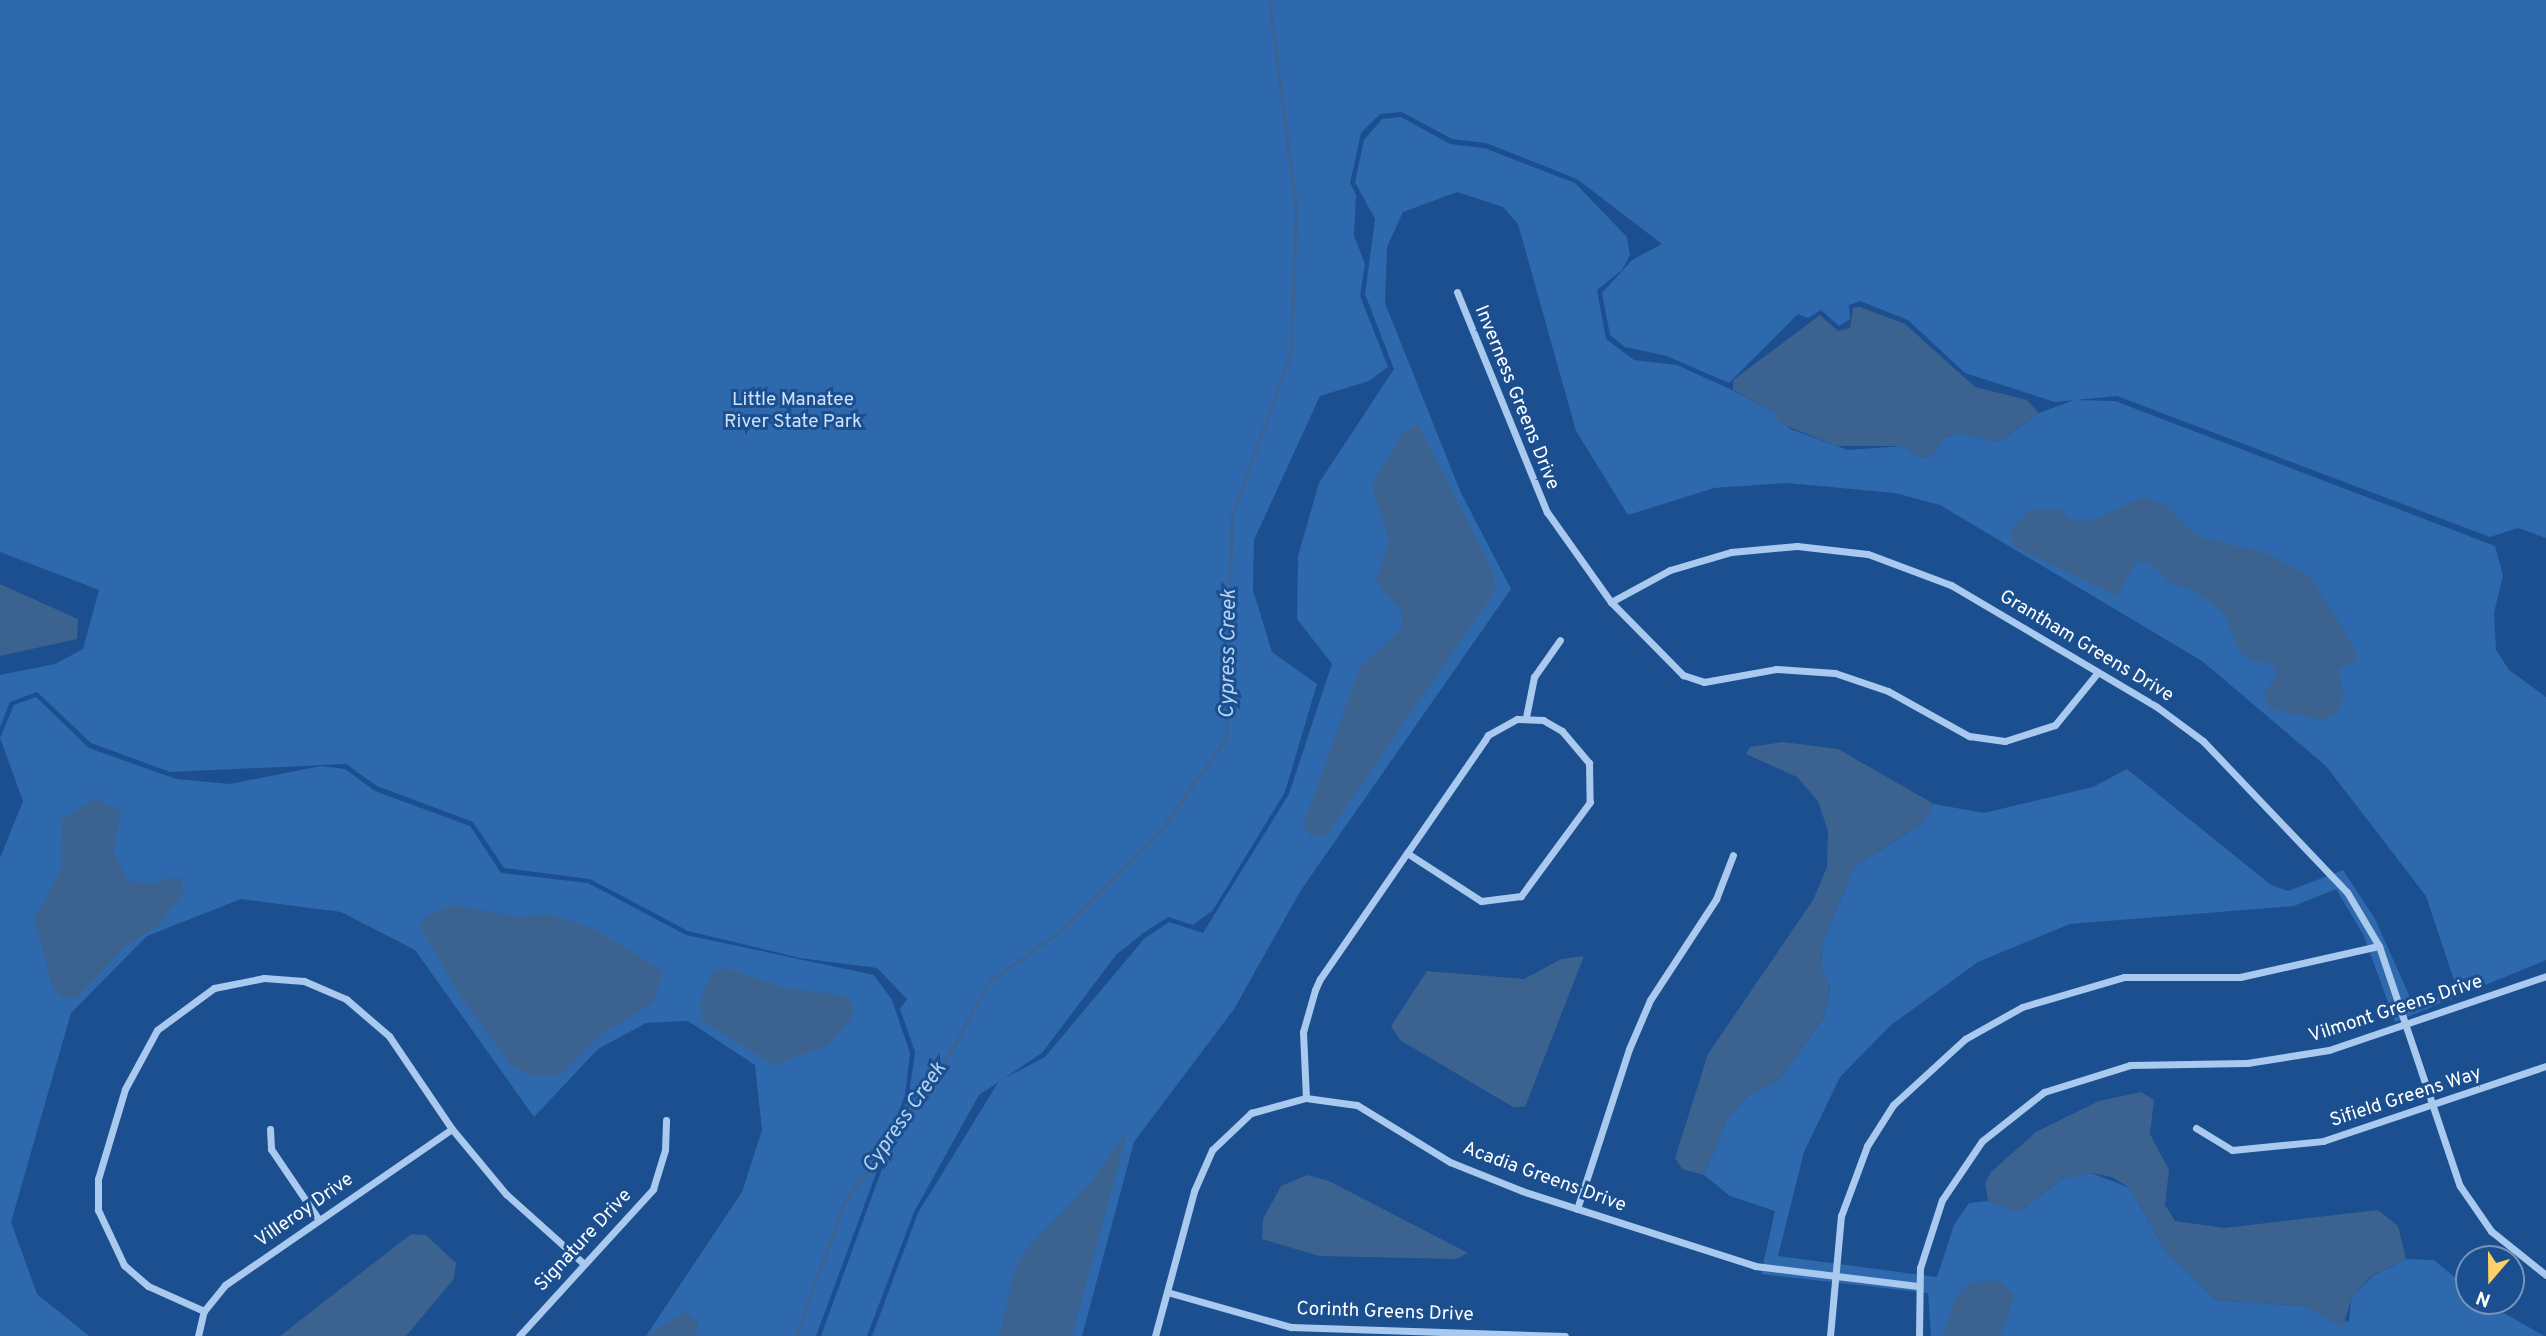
<!DOCTYPE html>
<style>
body{margin:0}
#map{position:relative;width:2546px;height:1336px;overflow:hidden;background:#1b4f8f;font-family:Overpass,sans-serif}
div>[style]{position:absolute}
[style*='--x']{left:calc(var(--x)*1px);top:calc(var(--y)*1px);width:calc(var(--w)*1px);rotate:calc(var(--a)*1deg)}
.green>*{inset:0;background:#2e69ad}
.water>*{inset:0;background:#3c6290}
.stream>*{height:2.5px;margin:-1.25px;padding:0 1.25px;transform-origin:1.25px;border-radius:1.25px;background:#3c6290}
.street>*{height:7px;margin:-3.5px;padding:0 3.5px;transform-origin:3.5px;border-radius:3.5px;background:#a9c9ee}
span{translate:-50% -50%;white-space:nowrap;text-align:center;line-height:1.15;-webkit-text-stroke:6px #1b4f8f;paint-order:stroke}
.street-label{font-size:19px;color:#fff}
.park-label{font-size:19px;color:#cfe3fa}
.water-label{font-size:21px;color:#b5d3f5;font-style:italic}
.north{position:absolute;left:2455px;top:1245px;width:70px;height:70px;box-sizing:border-box;background:#1b4f8f;border:2px solid #7695bc;border-radius:50%;rotate:200deg;font-size:19px;font-weight:700;line-height:28px;text-align:center;color:#fff}
.north::after{content:'';display:block;margin:auto;width:24px;height:32px;background:#ffd166;clip-path:polygon(50% 0,100% 100%,50% 72%,0 100%)}
</style>
<div id="map">
<div class="green">
<div style="clip-path:polygon(0 0,2546px 0,2546px 538px,2518px 528px,2490px 537px,2117px 396px,2055px 402px,1965px 373px,1908px 320px,1860px 301px,1849px 305px,1850px 319px,1839px 326px,1821px 310px,1808px 318px,1798px 314px,1729px 383px,1667px 356px,1625px 347px,1610px 335px,1602px 293px,1632px 260px,1662px 244px,1577px 179px,1486px 143px,1452px 139px,1402px 112px,1380px 114px,1361px 133px,1350px 183px,1356px 195px,1354px 236px,1365px 264px,1360px 296px,1388px 367px,1369px 381px,1320px 396px,1254px 540px,1253px 590px,1272px 652px,1317px 684px,1285px 792px,1213px 910px,1193px 925px,1168px 917px,1142px 934px,1116px 955px,1042px 1053px,979px 1095px,914px 1212px,867px 1336px,821px 1336px,909px 1095px,915px 1052px,900px 1009px,907px 999px,877px 968px,800px 958px,688px 931px,590px 879px,504px 868px,473px 822px,377px 786px,346px 764px,170px 772px,91px 743px,37px 692px,10px 702px,0 727px,0 675px,55px 664px,83px 649px,99px 590px,0 552px)"></div>
<div style="clip-path:polygon(1401px 117px,1450px 144px,1484px 148px,1575px 183px,1627px 237px,1630px 255px,1622px 270px,1597px 290px,1606px 339px,1634px 360px,1677px 365px,1732px 390px,1772px 411px,1790px 429px,1848px 450px,1904px 446px,1920px 458px,1932px 456px,1944px 438px,1960px 433px,1999px 442px,2039px 413px,2074px 400px,2115px 401px,2495px 546px,2503px 575px,2494px 613px,2496px 650px,2509px 670px,2546px 697px,2546px 960px,2395px 1022px,2364px 936px,2336px 889px,2294px 906px,2070px 924px,1978px 962px,1891px 1025px,1840px 1077px,1804px 1152px,1778px 1256px,1937px 1277px,1954px 1225px,1969px 1203px,1988px 1201px,2019px 1212px,2062px 1179px,2091px 1173px,2130px 1188px,2166px 1252px,2216px 1300px,2303px 1306px,2349px 1322px,2351px 1299px,2372px 1276px,2406px 1259px,2434px 1260px,2469px 1289px,2469px 1301px,2483px 1301px,2544px 1336px,1931px 1336px,1928px 1293px,1761px 1274px,1775px 1211px,1730px 1196px,1704px 1175px,1727px 1120px,1747px 1096px,1779px 1080px,1824px 1017px,1830px 988px,1821px 965px,1823px 941px,1855px 866px,1922px 824px,1934px 804px,1984px 813px,2093px 787px,2127px 769px,2271px 885px,2288px 891px,2343px 870px,2375px 919px,2414px 1006px,2457px 989px,2426px 896px,2326px 766px,2202px 661px,1940px 505px,1895px 493px,1787px 483px,1714px 488px,1628px 515px,1576px 431px,1518px 224px,1503px 207px,1457px 192px,1403px 212px,1387px 247px,1385px 303px,1461px 493px,1511px 589px,1301px 890px,1234px 1009px,1134px 1142px,1082px 1336px,872px 1336px,918px 1213px,999px 1081px,1045px 1057px,1144px 939px,1169px 922px,1203px 933px,1289px 794px,1332px 664px,1297px 619px,1298px 556px,1319px 483px,1394px 369px,1365px 294px,1375px 219px,1355px 182px,1364px 140px,1382px 119px)"></div>
<div style="clip-path:polygon(36px 697px,89px 748px,176px 779px,230px 784px,321px 766px,345px 769px,375px 791px,470px 826px,501px 873px,588px 883px,686px 935px,874px 975px,892px 1000px,910px 1053px,905px 1095px,816px 1336px,646px 1336px,742px 1192px,762px 1130px,755px 1065px,688px 1021px,646px 1023px,598px 1049px,534px 1117px,415px 950px,341px 912px,241px 899px,147px 936px,71px 1013px,11px 1222px,37px 1294px,89px 1336px,0 1336px,0 858px,23px 801px,0 738px,14px 705px)"></div>
</div>
<div class="water">
<div style="clip-path:polygon(1860px 307px,1905px 324px,1975px 387px,2027px 400px,2039px 413px,1999px 442px,1960px 433px,1944px 438px,1932px 456px,1920px 458px,1904px 446px,1837px 446px,1781px 424px,1772px 411px,1733px 390px,1733px 380px,1820px 315px,1838px 331px,1850px 328px,1853px 308px)"></div>
<div style="clip-path:polygon(1418px 424px,1494px 574px,1495px 591px,1328px 833px,1311px 837px,1303px 826px,1360px 667px,1401px 630px,1403px 614px,1376px 581px,1389px 543px,1372px 484px,1402px 434px)"></div>
<div style="clip-path:polygon(2144px 497px,2167px 506px,2197px 536px,2269px 554px,2311px 578px,2356px 649px,2355px 660px,2338px 670px,2344px 695px,2338px 713px,2322px 720px,2271px 709px,2263px 695px,2277px 675px,2272px 664px,2252px 661px,2239px 650px,2224px 613px,2193px 590px,2170px 583px,2149px 561px,2136px 562px,2117px 596px,2015px 547px,2009px 533px,2030px 510px,2058px 508px,2070px 519px,2091px 521px)"></div>
<div style="clip-path:polygon(0 584px,78px 619px,77px 639px,0 656px)"></div>
<div style="clip-path:polygon(1783px 742px,1838px 749px,1934px 804px,1922px 824px,1855px 866px,1823px 941px,1821px 965px,1830px 987px,1824px 1017px,1779px 1080px,1747px 1096px,1727px 1120px,1704px 1175px,1682px 1169px,1675px 1158px,1708px 1054px,1813px 900px,1827px 867px,1828px 831px,1818px 801px,1797px 777px,1746px 754px,1750px 747px)"></div>
<div style="clip-path:polygon(96px 798px,121px 812px,113px 852px,128px 881px,149px 884px,174px 877px,182px 879px,183px 894px,159px 925px,128px 944px,77px 997px,65px 998px,53px 989px,34px 918px,61px 871px,62px 820px)"></div>
<div style="clip-path:polygon(454px 905px,520px 917px,548px 914px,590px 927px,663px 971px,653px 1003px,600px 1035px,560px 1075px,529px 1076px,511px 1065px,462px 999px,420px 926px,425px 916px)"></div>
<div style="clip-path:polygon(1584px 956px,1525px 1107px,1513px 1107px,1400px 1040px,1391px 1026px,1427px 971px,1524px 979px,1561px 959px)"></div>
<div style="clip-path:polygon(723px 967px,782px 987px,851px 997px,853px 1016px,827px 1046px,773px 1065px,703px 1021px,700px 1003px,710px 976px)"></div>
<div style="clip-path:polygon(2141px 1092px,2154px 1100px,2150px 1134px,2169px 1170px,2165px 1205px,2175px 1221px,2224px 1228px,2378px 1210px,2398px 1226px,2406px 1259px,2371px 1276px,2351px 1299px,2343px 1327px,2303px 1306px,2216px 1300px,2166px 1252px,2130px 1188px,2112px 1177px,2091px 1173px,2062px 1179px,2019px 1212px,1988px 1201px,1985px 1184px,1991px 1172px,2036px 1132px,2099px 1101px)"></div>
<div style="clip-path:polygon(1128px 1130px,1072px 1336px,999px 1336px,1015px 1268px,1029px 1246px,1092px 1181px)"></div>
<div style="clip-path:polygon(1307px 1175px,1329px 1181px,1468px 1253px,1456px 1259px,1319px 1256px,1262px 1239px,1263px 1219px,1281px 1186px)"></div>
<div style="clip-path:polygon(411px 1234px,426px 1235px,456px 1263px,454px 1279px,406px 1336px,280px 1336px)"></div>
<div style="clip-path:polygon(1973px 1281px,2000px 1281px,2014px 1295px,2001px 1336px,1944px 1336px,1955px 1298px)"></div>
<div style="clip-path:polygon(685px 1312px,698px 1322px,696px 1336px,646px 1336px)"></div>
</div>
<div class="stream">
<div style="--x:796;--y:1336;--w:141;--a:-70.2"></div>
<div style="--x:844;--y:1203;--w:150;--a:-53.7"></div>
<div style="--x:933;--y:1082;--w:116;--a:-60.6"></div>
<div style="--x:990;--y:981;--w:92;--a:-35.2"></div>
<div style="--x:1065;--y:928;--w:137;--a:-45.6"></div>
<div style="--x:1161;--y:830;--w:113;--a:-54.8"></div>
<div style="--x:1226;--y:738;--w:223;--a:-88.5"></div>
<div style="--x:1232;--y:515;--w:172;--a:-70"></div>
<div style="--x:1291;--y:353;--w:143;--a:-88"></div>
<div style="--x:1296;--y:210;--w:212;--a:-97.3"></div>
</div>
<div class="street">
<div style="--x:1457;--y:292;--w:238;--a:67.8"></div>
<div style="--x:1547;--y:512;--w:110;--a:54.6"></div>
<div style="--x:1611;--y:602;--w:103;--a:45.4"></div>
<div style="--x:1683;--y:675;--w:22;--a:18"></div>
<div style="--x:1704;--y:682;--w:73;--a:-10.2"></div>
<div style="--x:1776;--y:669;--w:59;--a:3.9"></div>
<div style="--x:1835;--y:673;--w:56;--a:18.8"></div>
<div style="--x:1888;--y:691;--w:93;--a:29.1"></div>
<div style="--x:1969;--y:736;--w:36;--a:8"></div>
<div style="--x:2005;--y:741;--w:52;--a:-17.7"></div>
<div style="--x:2055;--y:725;--w:68;--a:-50.9"></div>
<div style="--x:1611;--y:602;--w:67;--a:-28.5"></div>
<div style="--x:1670;--y:570;--w:64;--a:-16.4"></div>
<div style="--x:1731;--y:552;--w:66;--a:-5.2"></div>
<div style="--x:1797;--y:546;--w:71;--a:6.4"></div>
<div style="--x:1868;--y:554;--w:89;--a:20.5"></div>
<div style="--x:1951;--y:585;--w:239;--a:30.6"></div>
<div style="--x:2157;--y:707;--w:57;--a:36.5"></div>
<div style="--x:2203;--y:741;--w:209;--a:46.4"></div>
<div style="--x:2347;--y:892;--w:63;--a:59.3"></div>
<div style="--x:2379;--y:946;--w:253;--a:71.4"></div>
<div style="--x:2460;--y:1186;--w:55;--a:55.4"></div>
<div style="--x:2491;--y:1231;--w:70;--a:38.7"></div>
<div style="--x:1526;--y:717;--w:41;--a:-78.7"></div>
<div style="--x:1534;--y:677;--w:45;--a:-54.9"></div>
<div style="--x:1306;--y:1098;--w:66;--a:-92.6"></div>
<div style="--x:1303;--y:1032;--w:44;--a:-74.1"></div>
<div style="--x:1315;--y:990;--w:12;--a:-66"></div>
<div style="--x:1320;--y:979;--w:153;--a:-55.4"></div>
<div style="--x:1407;--y:853;--w:137;--a:-55.4"></div>
<div style="--x:1485;--y:740;--w:6;--a:-59"></div>
<div style="--x:1488;--y:735;--w:33;--a:-29"></div>
<div style="--x:1517;--y:719;--w:26;--a:2"></div>
<div style="--x:1543;--y:720;--w:22;--a:30"></div>
<div style="--x:1562;--y:731;--w:42;--a:49.8"></div>
<div style="--x:1589;--y:763;--w:39;--a:89"></div>
<div style="--x:1590;--y:802;--w:117;--a:126.3"></div>
<div style="--x:1521;--y:896;--w:40;--a:172.9"></div>
<div style="--x:1481;--y:901;--w:88;--a:-147"></div>
<div style="--x:2196;--y:1128;--w:42;--a:31.4"></div>
<div style="--x:2232;--y:1150;--w:91;--a:-5.6"></div>
<div style="--x:2323;--y:1141;--w:235;--a:-18.6"></div>
<div style="--x:270;--y:1129;--w:20;--a:87"></div>
<div style="--x:271;--y:1149;--w:86;--a:55.9"></div>
<div style="--x:1577;--y:1209;--w:168;--a:-72"></div>
<div style="--x:1629;--y:1049;--w:53;--a:-66.8"></div>
<div style="--x:1650;--y:1000;--w:121;--a:-56.8"></div>
<div style="--x:1716;--y:899;--w:47;--a:-68.9"></div>
<div style="--x:1167;--y:1292;--w:129;--a:15.8"></div>
<div style="--x:1291;--y:1327;--w:274;--a:1.9"></div>
<div style="--x:204;--y:1311;--w:61;--a:-155.9"></div>
<div style="--x:148;--y:1286;--w:32;--a:-139"></div>
<div style="--x:124;--y:1265;--w:61;--a:-115.3"></div>
<div style="--x:98;--y:1210;--w:31;--a:-90"></div>
<div style="--x:98;--y:1179;--w:94;--a:-73.3"></div>
<div style="--x:125;--y:1089;--w:67;--a:-61.5"></div>
<div style="--x:157;--y:1030;--w:71;--a:-36.4"></div>
<div style="--x:214;--y:988;--w:51;--a:-11.3"></div>
<div style="--x:264;--y:978;--w:40;--a:4.3"></div>
<div style="--x:304;--y:981;--w:46;--a:23.2"></div>
<div style="--x:346;--y:999;--w:57;--a:40.7"></div>
<div style="--x:389;--y:1036;--w:112;--a:55.9"></div>
<div style="--x:452;--y:1129;--w:85;--a:50.3"></div>
<div style="--x:506;--y:1194;--w:105;--a:41.9"></div>
<div style="--x:198;--y:1336;--w:26;--a:-77"></div>
<div style="--x:204;--y:1311;--w:33;--a:-51"></div>
<div style="--x:225;--y:1285;--w:275;--a:-34.5"></div>
<div style="--x:519;--y:1336;--w:199;--a:-47.6"></div>
<div style="--x:653;--y:1189;--w:41;--a:-72.9"></div>
<div style="--x:665;--y:1150;--w:30;--a:-88"></div>
<div style="--x:1155;--y:1336;--w:150;--a:-74.9"></div>
<div style="--x:1194;--y:1191;--w:45;--a:-66.3"></div>
<div style="--x:1212;--y:1150;--w:54;--a:-43.5"></div>
<div style="--x:1251;--y:1113;--w:57;--a:-15.3"></div>
<div style="--x:1306;--y:1098;--w:51;--a:7.8"></div>
<div style="--x:1357;--y:1105;--w:109;--a:31.5"></div>
<div style="--x:1450;--y:1162;--w:78;--a:21.9"></div>
<div style="--x:1522;--y:1191;--w:245;--a:17.8"></div>
<div style="--x:1755;--y:1266;--w:164;--a:7"></div>
<div style="--x:1830;--y:1336;--w:121;--a:-84.8"></div>
<div style="--x:1841;--y:1216;--w:75;--a:-69.6"></div>
<div style="--x:1867;--y:1146;--w:49;--a:-57.6"></div>
<div style="--x:1893;--y:1105;--w:98;--a:-42.5"></div>
<div style="--x:1965;--y:1039;--w:65;--a:-29.3"></div>
<div style="--x:2022;--y:1007;--w:106;--a:-16.4"></div>
<div style="--x:2124;--y:977;--w:116;--a:0"></div>
<div style="--x:2240;--y:977;--w:142;--a:-12.6"></div>
<div style="--x:1919;--y:1336;--w:68;--a:-89.2"></div>
<div style="--x:1920;--y:1268;--w:71;--a:-72.1"></div>
<div style="--x:1942;--y:1200;--w:71;--a:-55.9"></div>
<div style="--x:1982;--y:1141;--w:79;--a:-38.3"></div>
<div style="--x:2044;--y:1092;--w:90;--a:-17.4"></div>
<div style="--x:2130;--y:1065;--w:117;--a:-1"></div>
<div style="--x:2247;--y:1063;--w:83;--a:-9"></div>
<div style="--x:2329;--y:1050;--w:229;--a:-18.8"></div>
</div>
<div class="street-label">
<span style="left:1516px;top:398px;rotate:68deg">Inverness Greens Drive</span>
<span style="left:2086px;top:647px;rotate:31deg">Grantham Greens Drive</span>
<span style="left:2396px;top:1010px;rotate:-18deg">Vilmont Greens Drive</span>
<span style="left:2406px;top:1098px;rotate:-18deg">Sifield Greens Way</span>
<span style="left:1544px;top:1178px;rotate:20deg">Acadia Greens Drive</span>
<span style="left:305px;top:1211px;rotate:-35deg">Villeroy Drive</span>
<span style="left:584px;top:1241px;rotate:-47deg">Signature Drive</span>
<span style="left:1385px;top:1313px;rotate:2deg">Corinth Greens Drive</span>
</div>
<div class="park-label">
<span style="left:793px;top:412px">Little Manatee<br>River State Park</span>
</div>
<div class="water-label">
<span style="left:1229px;top:654px;rotate:-89deg">Cypress Creek</span>
<span style="left:905px;top:1118px;rotate:-55deg">Cypress Creek</span>
</div>
<div class="north">N</div>
</div>
